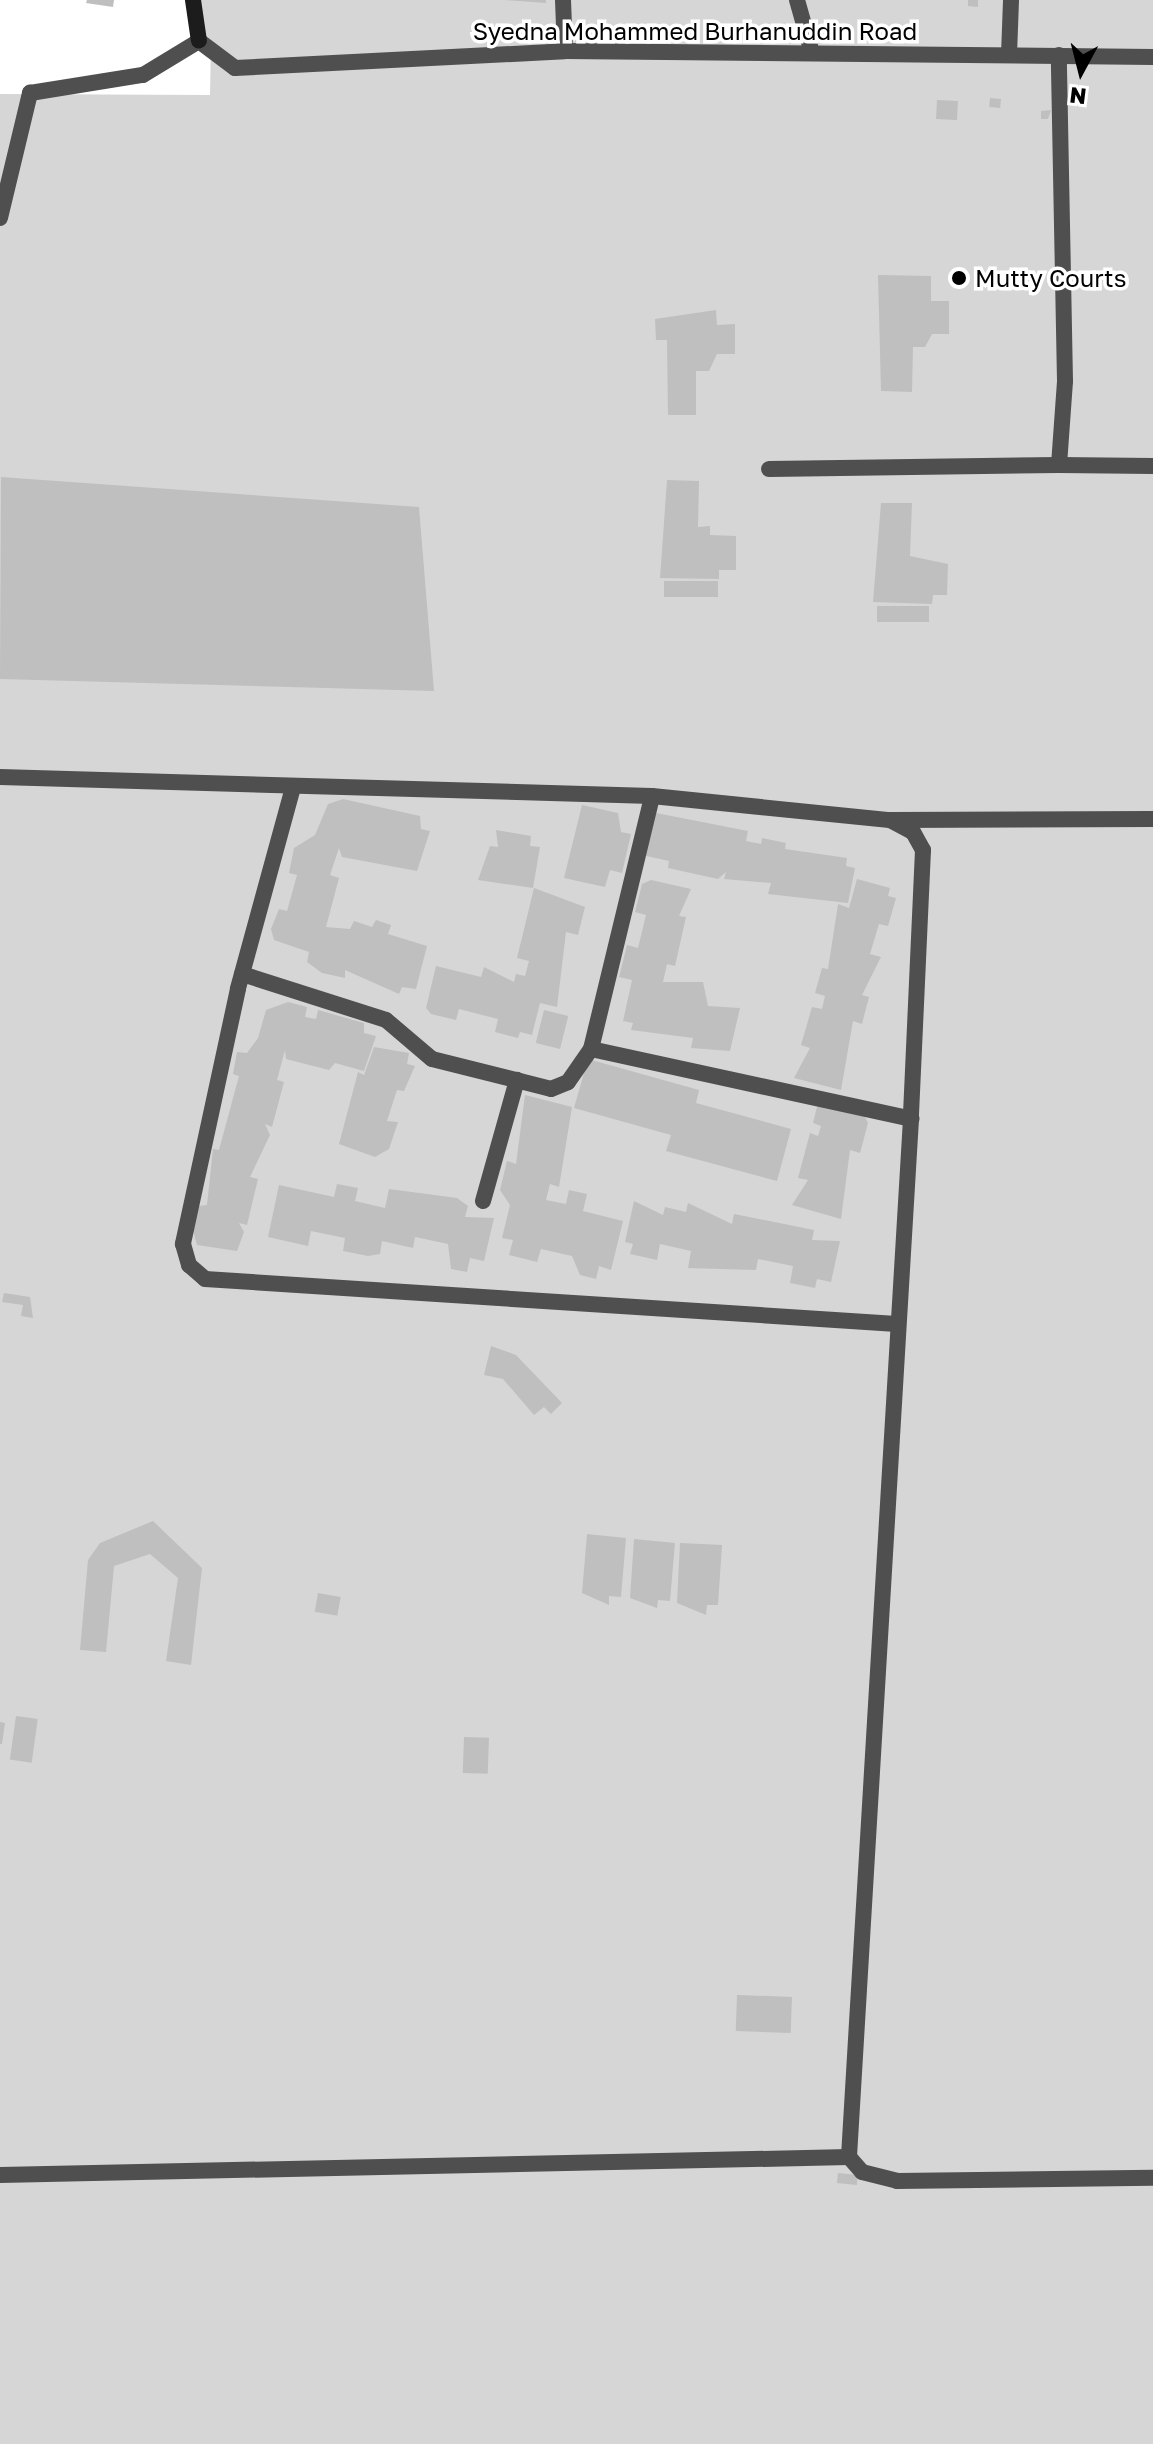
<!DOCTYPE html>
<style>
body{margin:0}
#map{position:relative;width:1153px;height:2444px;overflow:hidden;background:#fff;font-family:"Golos Text",sans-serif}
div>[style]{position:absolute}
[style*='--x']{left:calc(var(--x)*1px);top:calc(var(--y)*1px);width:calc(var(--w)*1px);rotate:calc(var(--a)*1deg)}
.green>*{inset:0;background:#d6d6d6}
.building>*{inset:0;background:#bfbfbf;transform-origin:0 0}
.lane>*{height:16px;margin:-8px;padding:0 8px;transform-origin:8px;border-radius:8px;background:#4f4f4f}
.street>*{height:16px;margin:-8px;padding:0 8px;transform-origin:8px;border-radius:8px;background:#4f4f4f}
.secondary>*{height:16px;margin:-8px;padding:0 8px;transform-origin:8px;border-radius:8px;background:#1c1c1c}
.dots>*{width:22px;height:22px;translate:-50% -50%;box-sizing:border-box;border:4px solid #fff;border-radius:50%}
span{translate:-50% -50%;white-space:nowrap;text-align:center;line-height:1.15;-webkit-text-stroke:7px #fff;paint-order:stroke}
.street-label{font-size:24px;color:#000}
.poi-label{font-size:24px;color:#000}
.left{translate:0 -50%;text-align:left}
.north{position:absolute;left:1041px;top:32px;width:80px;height:80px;-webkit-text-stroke:6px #fff;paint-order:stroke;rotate:187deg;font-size:22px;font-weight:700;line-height:32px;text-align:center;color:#000}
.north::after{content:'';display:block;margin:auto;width:28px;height:36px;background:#000;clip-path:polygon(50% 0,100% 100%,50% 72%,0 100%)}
</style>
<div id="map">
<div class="green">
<div style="clip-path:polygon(199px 0,1153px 0,1153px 2444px,0 2444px,0 94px,210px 95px,211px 41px,199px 41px)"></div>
</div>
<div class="building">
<div style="clip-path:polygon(87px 0,114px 0,113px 7px,86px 3px)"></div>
<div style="clip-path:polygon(504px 0,546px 0,546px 3px)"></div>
<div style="clip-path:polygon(968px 0,978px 0,978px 7px,968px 6px)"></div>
<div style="left:990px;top:98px;width:11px;height:9px;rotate:5deg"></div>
<div style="left:937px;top:100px;width:21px;height:19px;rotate:3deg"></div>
<div style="clip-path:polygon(1051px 110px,1048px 119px,1041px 119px,1041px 111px)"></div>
<div style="clip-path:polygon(878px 275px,931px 276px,931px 301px,949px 301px,949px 334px,932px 334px,925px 347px,913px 347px,912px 392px,881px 391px)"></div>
<div style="clip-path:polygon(716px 310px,717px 325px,735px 324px,735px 354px,717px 354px,709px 371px,696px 371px,696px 415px,668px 415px,667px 340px,656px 340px,655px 319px)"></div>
<div style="clip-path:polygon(1px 477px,419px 507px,434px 691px,0 679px)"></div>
<div style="clip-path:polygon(667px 480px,699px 481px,698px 527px,710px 526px,710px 535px,736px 536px,736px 570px,719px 570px,719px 579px,660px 578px)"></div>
<div style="clip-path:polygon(881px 503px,912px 503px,910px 556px,948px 564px,947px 595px,933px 595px,932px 604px,873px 602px)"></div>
<div style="left:664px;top:581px;width:54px;height:16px"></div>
<div style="left:877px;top:606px;width:52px;height:16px"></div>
<div style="clip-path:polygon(343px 799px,420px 816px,421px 829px,430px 831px,417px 871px,342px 857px,339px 848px,330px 875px,339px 878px,326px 927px,350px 929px,354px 921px,372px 927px,376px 920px,391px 925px,388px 934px,427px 946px,416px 989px,402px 987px,399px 994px,345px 970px,345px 978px,322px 973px,307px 962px,309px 952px,274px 940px,271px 929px,279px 909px,287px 911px,297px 875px,289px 873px,294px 848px,315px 835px,328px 804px)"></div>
<div style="clip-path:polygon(582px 805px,618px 813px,621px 832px,631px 834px,622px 873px,610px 870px,605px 887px,564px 878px)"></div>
<div style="clip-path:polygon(651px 812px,748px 831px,746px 841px,761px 844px,762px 838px,786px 843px,785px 849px,847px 858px,846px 866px,855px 868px,848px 903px,768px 894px,771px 883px,724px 879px,726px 872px,718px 879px,668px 868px,669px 861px,642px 855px)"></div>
<div style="clip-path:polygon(496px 830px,531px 836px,530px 846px,540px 847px,533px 888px,478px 880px,490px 846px,498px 847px)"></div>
<div style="clip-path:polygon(857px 879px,890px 888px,888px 896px,896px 898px,888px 926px,879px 924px,870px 954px,881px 957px,862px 995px,869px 997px,862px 1024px,853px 1021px,841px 1090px,794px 1078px,810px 1048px,801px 1045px,812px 1007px,822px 1009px,825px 996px,815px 993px,822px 968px,828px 969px,838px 904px,849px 908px)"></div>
<div style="clip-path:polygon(651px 880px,691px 889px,679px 916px,686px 917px,675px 966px,667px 964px,663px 982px,703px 982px,708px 1006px,740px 1008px,730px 1051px,691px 1048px,693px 1038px,631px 1030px,633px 1023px,623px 1021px,632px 980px,619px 977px,627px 945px,638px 948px,646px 915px,635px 912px,642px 884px)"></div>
<div style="clip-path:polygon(534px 888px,585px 907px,578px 935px,566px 932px,557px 1007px,540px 1003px,532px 1035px,520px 1032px,518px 1038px,495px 1032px,498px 1019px,459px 1009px,456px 1020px,431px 1014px,426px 1008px,436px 966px,481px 977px,484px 967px,514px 982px,516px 974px,525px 976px,529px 961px,517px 958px)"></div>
<div style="clip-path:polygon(288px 1002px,307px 1007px,305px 1017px,316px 1019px,318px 1010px,364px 1023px,364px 1033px,376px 1036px,364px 1071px,335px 1063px,329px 1070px,286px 1059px,285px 1050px,277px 1080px,284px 1082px,272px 1127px,265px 1124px,270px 1135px,250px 1177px,258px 1179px,247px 1225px,239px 1223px,244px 1232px,237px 1251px,197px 1245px,192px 1227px,199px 1206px,207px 1205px,213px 1149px,219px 1150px,239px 1076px,233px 1074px,237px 1052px,247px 1053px,258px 1038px,266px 1010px)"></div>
<div style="left:544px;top:1010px;width:25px;height:34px;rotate:14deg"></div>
<div style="clip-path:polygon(374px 1047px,409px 1053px,407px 1064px,415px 1066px,404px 1091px,397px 1090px,387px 1121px,398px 1122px,389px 1149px,375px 1157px,339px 1144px,358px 1072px,364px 1075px)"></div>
<div style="clip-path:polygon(588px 1059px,699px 1090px,696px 1103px,791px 1129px,777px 1181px,666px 1151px,671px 1135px,574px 1108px)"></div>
<div style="clip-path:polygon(525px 1095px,572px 1107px,559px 1187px,550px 1184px,546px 1200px,566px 1204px,569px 1190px,587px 1194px,583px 1211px,623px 1221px,611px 1270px,599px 1266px,596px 1279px,580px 1275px,572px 1256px,541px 1249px,537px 1262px,509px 1255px,513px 1240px,502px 1238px,510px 1205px,500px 1190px,507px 1161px,516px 1164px)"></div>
<div style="clip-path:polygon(818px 1103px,864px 1115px,868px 1123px,860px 1153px,850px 1150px,841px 1219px,792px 1205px,808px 1180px,798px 1178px,810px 1133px,818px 1136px,821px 1126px,813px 1123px)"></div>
<div style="clip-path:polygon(337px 1184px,358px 1188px,355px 1201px,385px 1208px,389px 1189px,457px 1198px,468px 1206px,465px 1217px,494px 1218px,484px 1261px,470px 1258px,467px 1272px,451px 1269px,448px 1244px,415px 1237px,413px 1248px,382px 1241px,380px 1254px,368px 1256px,343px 1251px,345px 1238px,311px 1231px,308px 1246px,268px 1237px,279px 1185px,334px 1197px)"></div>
<div style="clip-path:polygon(634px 1201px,663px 1215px,665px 1207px,686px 1212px,688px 1203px,732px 1224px,734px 1214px,814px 1230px,812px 1240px,840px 1241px,831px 1282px,817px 1279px,815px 1288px,790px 1283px,793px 1266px,758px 1259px,756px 1270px,688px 1268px,691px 1251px,660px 1244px,657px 1260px,630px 1254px,633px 1244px,625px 1242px)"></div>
<div style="clip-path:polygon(4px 1293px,30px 1297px,33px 1318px,21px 1316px,23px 1305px,2px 1302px)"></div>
<div style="clip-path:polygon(491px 1346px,516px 1355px,562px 1403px,551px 1414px,544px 1407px,534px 1415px,503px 1379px,484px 1375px)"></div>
<div style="clip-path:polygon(153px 1521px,202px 1568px,191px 1665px,166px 1661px,178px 1578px,150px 1554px,114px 1566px,106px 1652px,80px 1650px,88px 1560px,100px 1543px)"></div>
<div style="clip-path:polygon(587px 1534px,626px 1538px,621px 1597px,609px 1596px,609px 1605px,582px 1593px)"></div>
<div style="clip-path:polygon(634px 1539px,675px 1543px,670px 1601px,658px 1600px,657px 1608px,630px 1598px)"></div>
<div style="clip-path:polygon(680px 1543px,722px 1545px,718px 1605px,707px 1605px,706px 1615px,677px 1603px)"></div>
<div style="left:318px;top:1593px;width:23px;height:19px;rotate:10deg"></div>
<div style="left:16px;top:1716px;width:22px;height:44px;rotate:8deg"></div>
<div style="clip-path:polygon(0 1722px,5px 1723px,2px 1744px,0 1744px)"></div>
<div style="left:464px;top:1737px;width:25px;height:36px;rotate:2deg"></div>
<div style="left:737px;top:1995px;width:55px;height:36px;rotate:2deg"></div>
<div style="left:838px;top:2173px;width:20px;height:10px;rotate:6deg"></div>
</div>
<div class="lane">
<div style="--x:1009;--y:55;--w:55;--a:-87.9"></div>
</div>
<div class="street">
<div style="--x:563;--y:0;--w:51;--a:87.8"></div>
<div style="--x:797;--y:0;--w:55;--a:74.2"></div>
<div style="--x:0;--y:218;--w:129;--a:-76.5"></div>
<div style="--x:30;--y:93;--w:114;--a:-9.1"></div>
<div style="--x:143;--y:75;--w:66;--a:-31.3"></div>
<div style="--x:199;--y:41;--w:45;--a:36.9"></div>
<div style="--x:235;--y:68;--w:330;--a:-2.9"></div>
<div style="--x:565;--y:51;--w:588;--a:0.58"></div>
<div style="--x:1059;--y:465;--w:94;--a:0.6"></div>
<div style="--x:769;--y:469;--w:290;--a:-0.8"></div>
<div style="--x:1059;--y:465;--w:84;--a:-85.9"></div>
<div style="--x:1065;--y:381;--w:326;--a:-91.1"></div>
<div style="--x:0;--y:777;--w:652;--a:1.67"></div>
<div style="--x:652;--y:796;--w:239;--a:5.8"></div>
<div style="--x:890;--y:820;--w:26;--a:28"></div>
<div style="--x:913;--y:832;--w:21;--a:61"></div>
<div style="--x:923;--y:850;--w:269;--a:92.6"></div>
<div style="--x:911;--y:1119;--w:1040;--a:93.42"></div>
<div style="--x:849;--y:2157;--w:20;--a:49"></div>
<div style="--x:862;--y:2172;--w:36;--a:14"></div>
<div style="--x:897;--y:2181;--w:256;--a:-0.7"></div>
<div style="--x:292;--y:791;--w:205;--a:105.3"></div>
<div style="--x:238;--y:989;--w:261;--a:102.2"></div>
<div style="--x:183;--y:1244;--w:22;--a:74"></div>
<div style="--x:189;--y:1265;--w:21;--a:41"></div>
<div style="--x:205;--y:1279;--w:693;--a:3.72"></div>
<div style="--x:891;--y:820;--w:262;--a:-0.2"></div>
<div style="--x:242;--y:974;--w:151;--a:17.7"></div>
<div style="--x:386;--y:1020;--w:60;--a:40.3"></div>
<div style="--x:432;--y:1059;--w:123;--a:14.1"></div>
<div style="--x:551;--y:1089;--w:18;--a:-22"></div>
<div style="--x:568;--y:1082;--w:40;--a:-55.1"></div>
<div style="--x:591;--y:1049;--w:260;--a:-76.4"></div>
<div style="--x:591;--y:1049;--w:328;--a:12.3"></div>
<div style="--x:483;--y:1201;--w:126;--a:-74.3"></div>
<div style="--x:0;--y:2175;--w:849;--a:-1.21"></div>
</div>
<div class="secondary">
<div style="--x:193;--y:0;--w:41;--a:81.7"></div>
</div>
<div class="dots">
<div style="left:959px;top:278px;background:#000"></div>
</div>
<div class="street-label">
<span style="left:695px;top:31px">Syedna Mohammed Burhanuddin Road</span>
</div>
<div class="poi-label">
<span class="left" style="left:975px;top:278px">Mutty Courts</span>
</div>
<div class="north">N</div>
</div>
